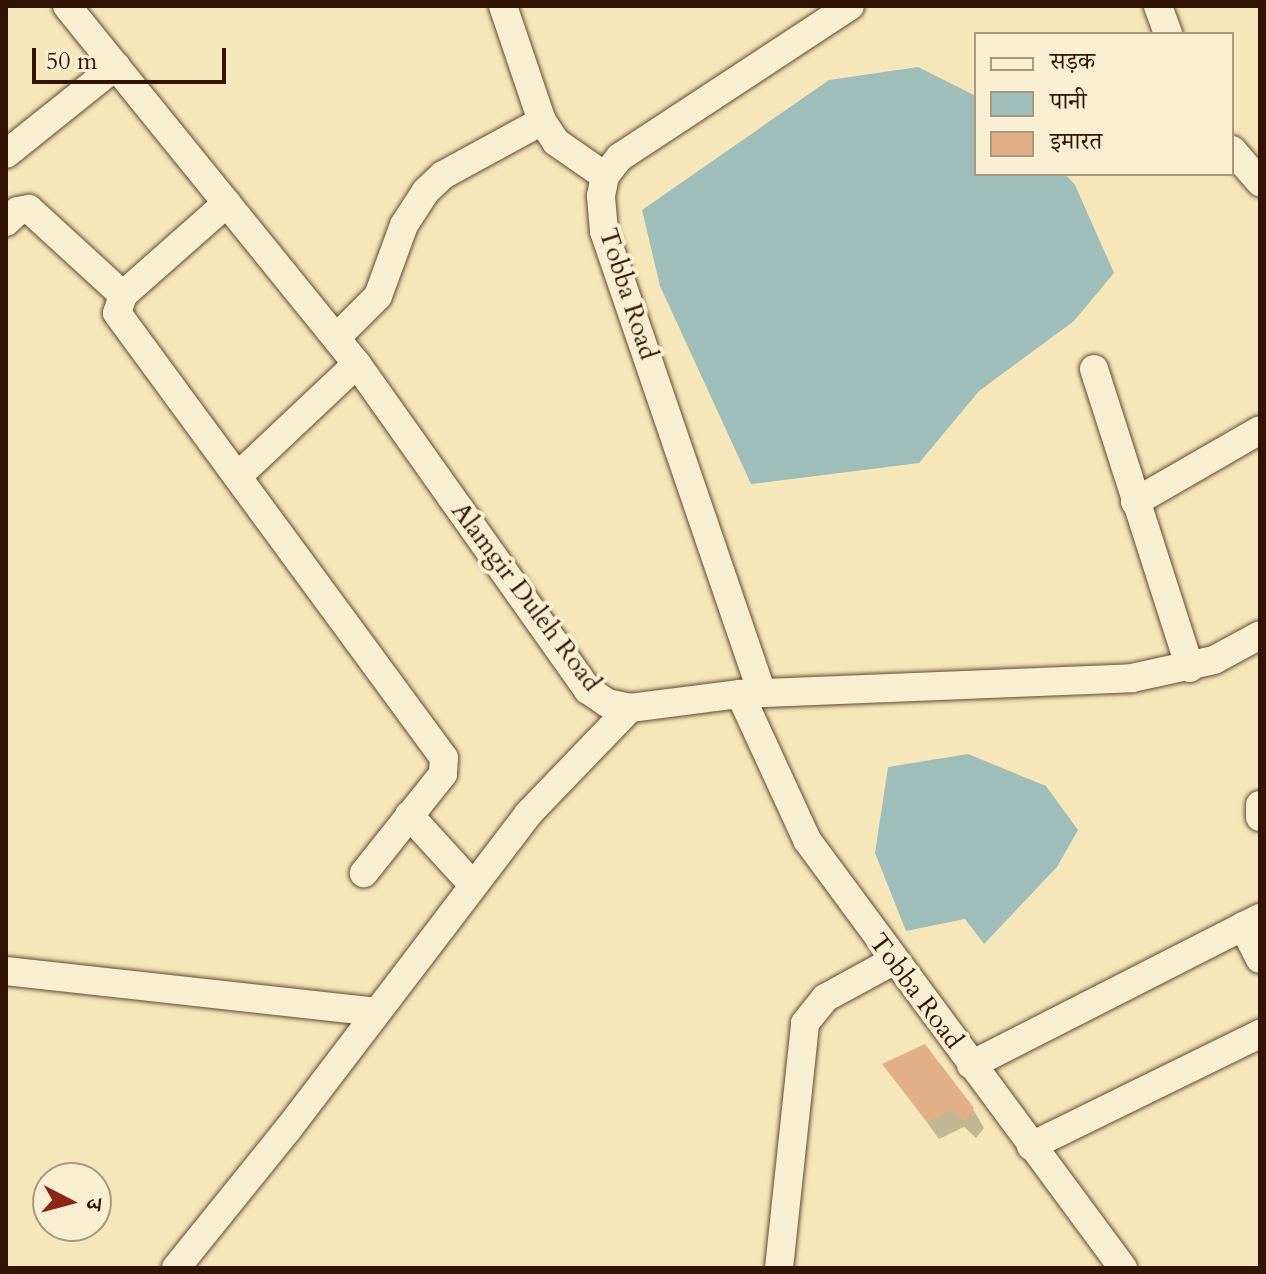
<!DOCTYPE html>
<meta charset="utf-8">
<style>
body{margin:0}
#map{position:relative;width:1266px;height:1274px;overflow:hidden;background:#f5e7b9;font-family:Cardo,"Noto Serif Devanagari",serif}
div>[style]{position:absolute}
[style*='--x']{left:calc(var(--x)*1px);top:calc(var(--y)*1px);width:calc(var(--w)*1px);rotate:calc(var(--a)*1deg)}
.water>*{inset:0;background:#a0beb9}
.shadow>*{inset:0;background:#0003}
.building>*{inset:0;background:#e3af86}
.roads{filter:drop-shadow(0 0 2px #634931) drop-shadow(0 0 2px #634931)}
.minor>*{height:28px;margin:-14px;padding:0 14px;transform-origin:14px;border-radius:14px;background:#f8efd2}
span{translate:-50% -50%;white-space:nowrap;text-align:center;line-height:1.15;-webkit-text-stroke:8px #f8efd2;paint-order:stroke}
.street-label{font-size:26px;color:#321404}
.frame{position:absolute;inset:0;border:8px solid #321404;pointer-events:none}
.legend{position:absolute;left:974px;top:32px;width:260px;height:144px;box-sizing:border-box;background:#f8efd2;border:2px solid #a99780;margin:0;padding:10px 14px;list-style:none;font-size:24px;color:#321404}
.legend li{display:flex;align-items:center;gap:16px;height:40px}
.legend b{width:40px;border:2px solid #a99780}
.north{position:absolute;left:32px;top:1162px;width:80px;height:80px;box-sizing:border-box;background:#f8efd2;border:2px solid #a99780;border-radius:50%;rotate:96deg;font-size:22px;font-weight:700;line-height:32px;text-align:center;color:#321404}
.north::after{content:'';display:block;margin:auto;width:28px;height:36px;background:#8f2418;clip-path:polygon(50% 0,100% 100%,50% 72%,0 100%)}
.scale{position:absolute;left:32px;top:48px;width:194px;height:36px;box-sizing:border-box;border:4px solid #321404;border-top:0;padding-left:10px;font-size:24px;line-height:28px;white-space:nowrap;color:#321404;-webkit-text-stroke:6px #f8efd2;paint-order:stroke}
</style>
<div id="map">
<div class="water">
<div style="clip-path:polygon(918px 67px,976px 96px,976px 174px,1065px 174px,1075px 185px,1114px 273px,1074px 321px,979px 391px,919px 463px,751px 484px,660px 286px,642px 210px,829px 80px)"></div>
<div style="clip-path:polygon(968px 754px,1046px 786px,1078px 830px,1057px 867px,984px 944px,965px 919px,906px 931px,875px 853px,888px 767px)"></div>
</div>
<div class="shadow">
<div style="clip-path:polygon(885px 1065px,973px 1109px,984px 1128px,976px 1138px,964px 1127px,939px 1139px)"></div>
</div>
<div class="building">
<div style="clip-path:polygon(925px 1044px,974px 1108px,965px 1121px,952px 1110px,927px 1122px,882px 1064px)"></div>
</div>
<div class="roads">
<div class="minor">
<div style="--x:67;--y:6;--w:461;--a:51"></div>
<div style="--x:357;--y:364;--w:400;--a:54.7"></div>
<div style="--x:588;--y:690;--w:23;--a:34"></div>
<div style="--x:607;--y:703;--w:24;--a:12"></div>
<div style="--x:630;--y:708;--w:111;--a:-7.3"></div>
<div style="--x:740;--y:694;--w:392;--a:-2.3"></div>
<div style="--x:1132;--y:678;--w:84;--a:-12.4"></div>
<div style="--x:1214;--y:660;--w:52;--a:-28.5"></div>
<div style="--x:503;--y:6;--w:121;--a:71.3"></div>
<div style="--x:542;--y:121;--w:25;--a:56"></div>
<div style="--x:556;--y:142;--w:60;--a:34.8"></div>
<div style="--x:1158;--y:6;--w:30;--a:70"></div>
<div style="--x:1232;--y:150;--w:43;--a:48.8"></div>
<div style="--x:6;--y:154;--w:141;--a:-38.7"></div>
<div style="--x:227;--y:203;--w:139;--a:138.5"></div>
<div style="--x:123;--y:295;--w:19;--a:108"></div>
<div style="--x:117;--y:313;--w:552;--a:53.69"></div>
<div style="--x:444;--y:758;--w:16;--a:94"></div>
<div style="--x:443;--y:774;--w:127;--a:128.6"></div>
<div style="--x:6;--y:222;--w:16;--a:-43"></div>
<div style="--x:18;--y:211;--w:11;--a:-10"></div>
<div style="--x:29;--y:209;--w:127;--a:42.5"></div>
<div style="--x:336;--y:338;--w:59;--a:-45"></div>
<div style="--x:378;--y:296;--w:76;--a:-69.9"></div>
<div style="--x:404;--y:225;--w:40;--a:-57.1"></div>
<div style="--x:426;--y:191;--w:23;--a:-43"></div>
<div style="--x:443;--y:175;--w:113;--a:-28.6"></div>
<div style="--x:1094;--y:369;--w:314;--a:72.2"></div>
<div style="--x:238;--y:476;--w:163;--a:-43.3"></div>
<div style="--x:1135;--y:502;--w:144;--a:-29.9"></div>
<div style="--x:762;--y:693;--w:488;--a:-108.9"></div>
<div style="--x:604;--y:231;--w:35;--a:-95"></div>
<div style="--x:601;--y:196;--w:20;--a:-79"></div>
<div style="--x:605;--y:176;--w:24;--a:-52"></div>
<div style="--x:620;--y:157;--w:275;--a:-33.3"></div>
<div style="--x:740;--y:694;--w:161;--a:65.3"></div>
<div style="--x:807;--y:840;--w:532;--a:53.56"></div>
<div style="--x:1260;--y:805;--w:12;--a:90"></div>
<div style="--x:409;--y:815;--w:95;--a:47.6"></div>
<div style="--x:1243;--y:926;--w:37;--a:63"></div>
<div style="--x:6;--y:971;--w:373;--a:6.3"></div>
<div style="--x:971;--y:1065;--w:324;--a:-27"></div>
<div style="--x:1031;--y:1146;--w:255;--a:-26.1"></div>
<div style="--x:176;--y:1268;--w:180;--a:-51.1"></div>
<div style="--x:289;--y:1128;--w:395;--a:-52.7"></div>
<div style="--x:528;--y:814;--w:147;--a:-46.1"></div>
<div style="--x:779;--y:1268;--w:246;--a:-83.9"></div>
<div style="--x:805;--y:1023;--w:32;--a:-51"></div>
<div style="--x:825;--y:998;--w:77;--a:-28.6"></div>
</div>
</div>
<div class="street-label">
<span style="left:628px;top:294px;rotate:72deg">Tobba Road</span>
<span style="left:526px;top:597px;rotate:53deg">Alamgir Duleh Road</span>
<span style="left:916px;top:991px;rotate:53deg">Tobba Road</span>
</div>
<div class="frame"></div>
<ul class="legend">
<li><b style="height:10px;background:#f8efd2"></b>सड़क</li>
<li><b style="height:22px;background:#a0beb9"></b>पानी</li>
<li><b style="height:22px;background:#e3af86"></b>इमारत</li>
</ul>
<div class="north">उ</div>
<div class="scale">50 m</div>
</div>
